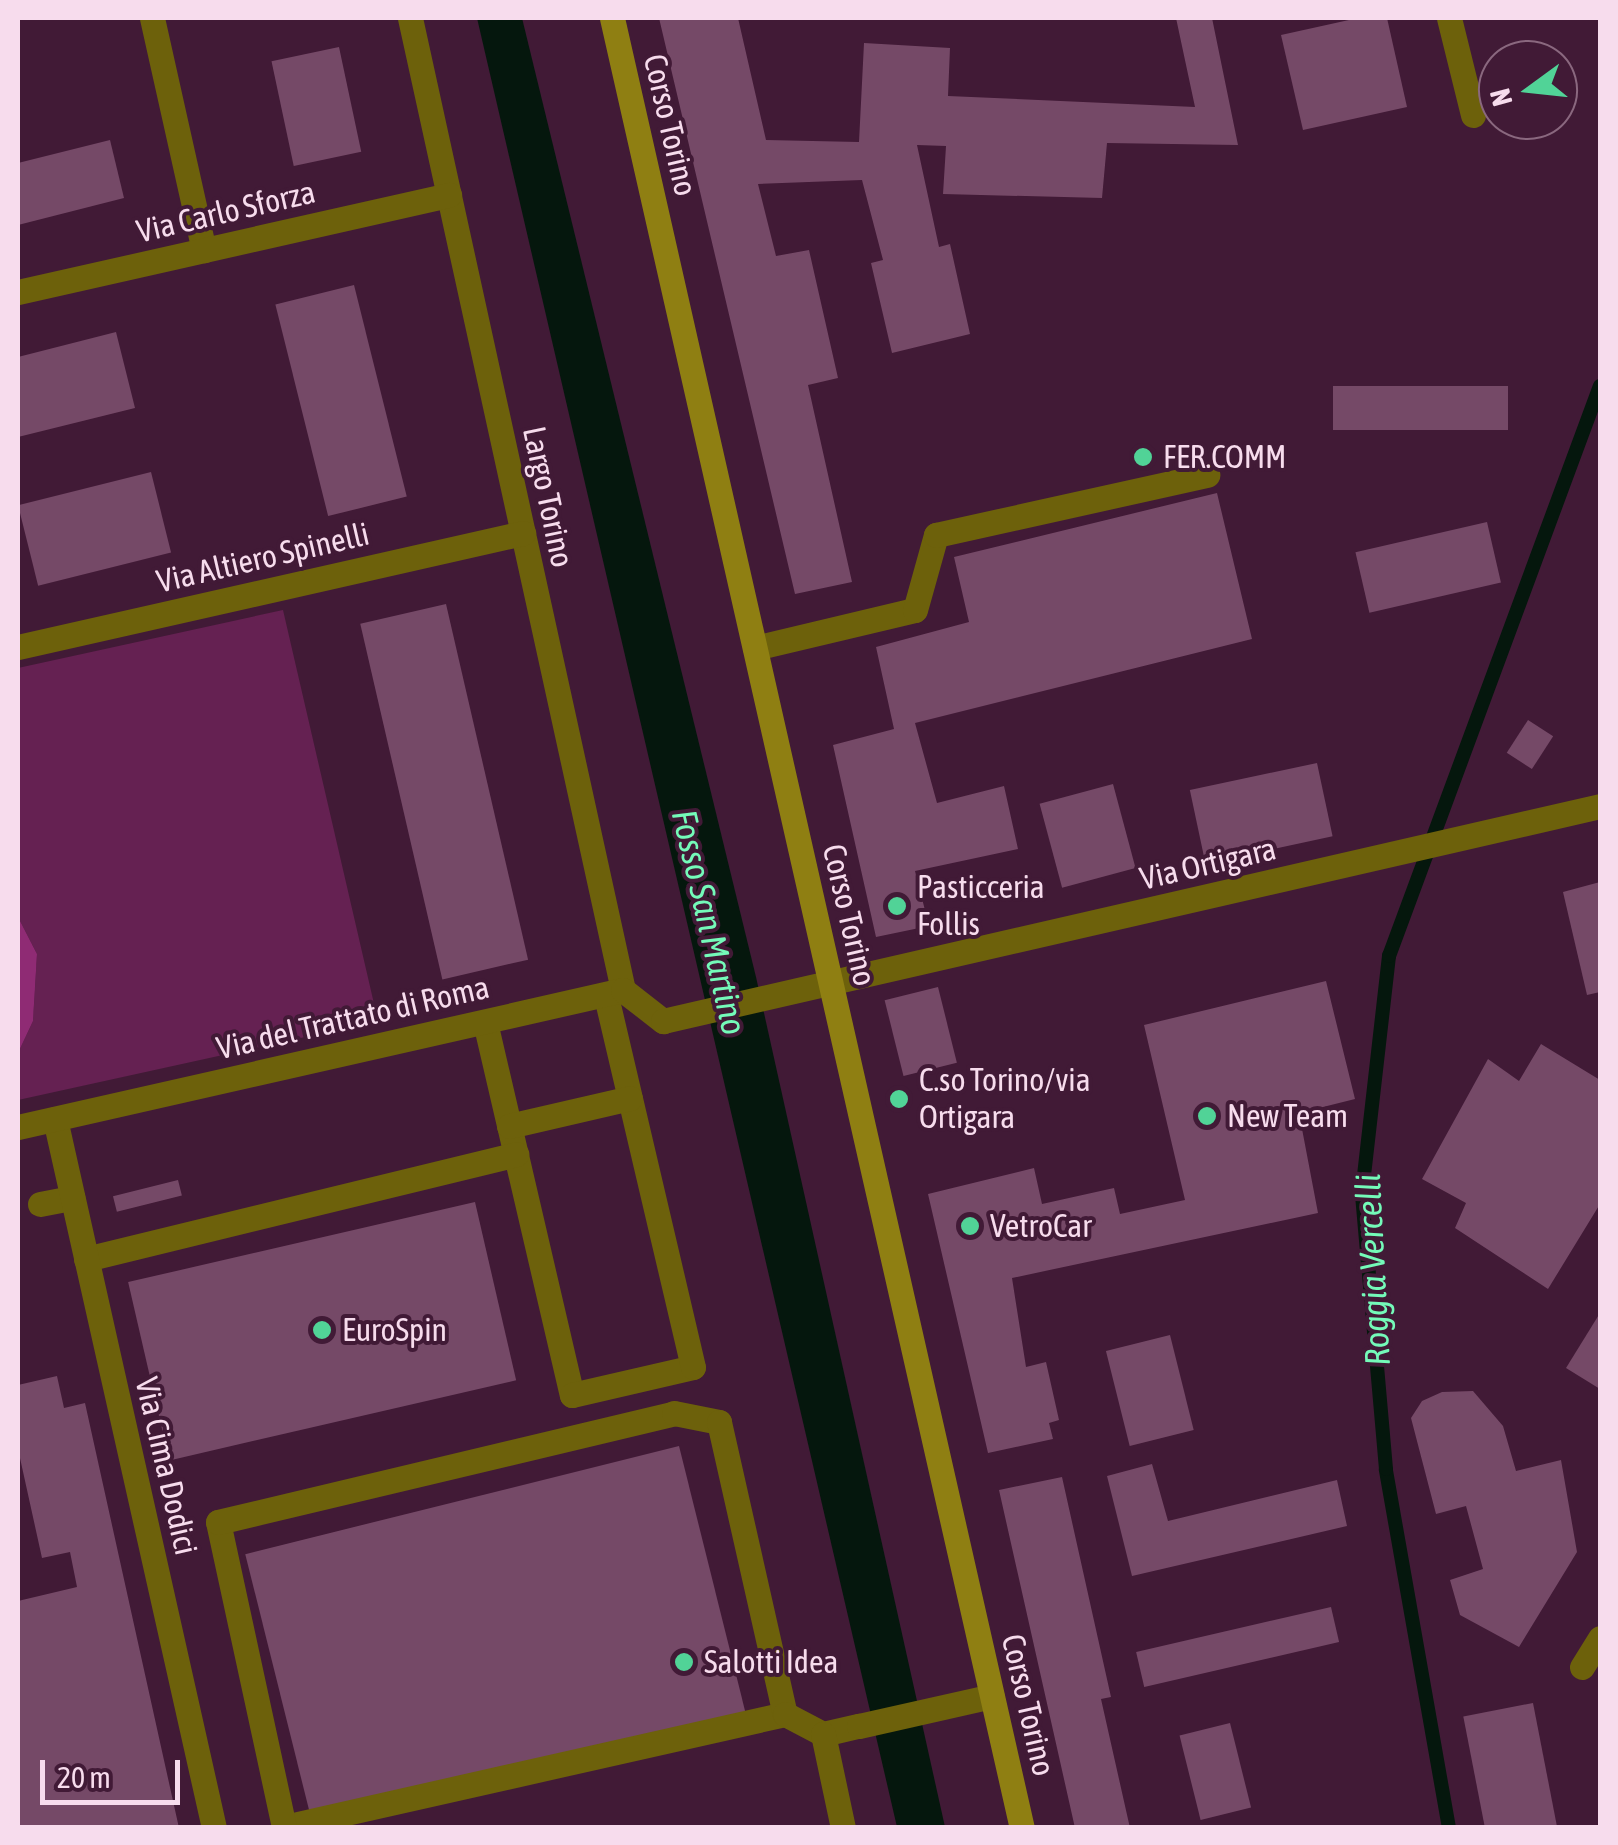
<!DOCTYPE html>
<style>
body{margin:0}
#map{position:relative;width:1618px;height:1845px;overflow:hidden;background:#411a36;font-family:"Asap Condensed",sans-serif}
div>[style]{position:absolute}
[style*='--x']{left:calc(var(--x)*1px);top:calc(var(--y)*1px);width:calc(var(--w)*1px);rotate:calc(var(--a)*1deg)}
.green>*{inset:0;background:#652152}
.forest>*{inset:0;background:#8f2b74}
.water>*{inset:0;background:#05170d}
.stream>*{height:14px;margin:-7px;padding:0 7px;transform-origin:7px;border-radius:7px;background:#05170d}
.building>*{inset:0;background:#754967;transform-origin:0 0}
.lane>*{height:25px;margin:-12.5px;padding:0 12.5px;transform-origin:12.5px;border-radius:12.5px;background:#6d610b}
.street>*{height:25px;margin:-12.5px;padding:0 12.5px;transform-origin:12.5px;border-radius:12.5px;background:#6d610b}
.secondary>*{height:25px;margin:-12.5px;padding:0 12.5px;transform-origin:12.5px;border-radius:12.5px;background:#8f7f12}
.dots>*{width:28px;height:28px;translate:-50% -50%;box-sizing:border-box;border:5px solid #411a36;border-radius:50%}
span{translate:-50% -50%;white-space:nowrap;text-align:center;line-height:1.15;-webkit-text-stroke:8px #411a36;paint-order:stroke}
.street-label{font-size:32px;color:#f7dced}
.poi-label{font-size:32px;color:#f7dced}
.left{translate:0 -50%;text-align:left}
.water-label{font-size:35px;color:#74fab9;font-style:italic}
.frame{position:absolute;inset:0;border:20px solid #f7dced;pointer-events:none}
.north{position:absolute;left:1478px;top:40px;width:100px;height:100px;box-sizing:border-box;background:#411a36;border:2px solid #8a687f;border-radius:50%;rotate:255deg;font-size:28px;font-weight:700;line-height:40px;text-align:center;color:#f7dced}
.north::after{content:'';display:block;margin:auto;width:35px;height:45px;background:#51d397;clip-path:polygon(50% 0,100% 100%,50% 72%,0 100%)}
.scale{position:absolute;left:40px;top:1760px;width:140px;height:45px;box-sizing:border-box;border:5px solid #f7dced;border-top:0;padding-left:12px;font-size:30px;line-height:35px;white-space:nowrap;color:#f7dced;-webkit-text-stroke:8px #411a36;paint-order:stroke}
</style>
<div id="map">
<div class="green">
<div style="clip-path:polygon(283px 610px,378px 1021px,18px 1100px,18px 1053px,33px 1021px,37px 954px,18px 917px,18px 668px)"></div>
</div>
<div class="forest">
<div style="clip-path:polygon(18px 917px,37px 954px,33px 1021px,18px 1053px)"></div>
</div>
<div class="water">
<div style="clip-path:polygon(477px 18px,522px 18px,756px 977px,945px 1827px,897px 1827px)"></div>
</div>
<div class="stream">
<div style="--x:1449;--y:1828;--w:364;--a:-100"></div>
<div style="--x:1386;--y:1469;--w:277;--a:-95"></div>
<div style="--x:1362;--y:1193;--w:239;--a:-83.5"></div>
<div style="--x:1389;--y:956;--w:608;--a:-69.69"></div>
</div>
<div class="building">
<div style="clip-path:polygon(659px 18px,738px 18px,766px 140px,859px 142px,864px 43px,950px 48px,948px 96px,1195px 107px,1176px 18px,1212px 18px,1238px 145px,1107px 143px,1102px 198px,943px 194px,946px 146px,917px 145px,939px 247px,950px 244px,970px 334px,892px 353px,871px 263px,883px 260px,862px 180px,758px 184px,776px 256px,809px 250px,838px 378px,808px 385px,852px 582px,795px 594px)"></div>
<div style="clip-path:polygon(1358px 18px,1387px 18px,1407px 107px,1303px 130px,1281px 35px)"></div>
<div style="left:339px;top:47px;width:107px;height:69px;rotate:78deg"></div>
<div style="clip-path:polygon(110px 140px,124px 198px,18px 225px,18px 163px)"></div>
<div style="left:354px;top:285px;width:218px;height:81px;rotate:76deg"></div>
<div style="clip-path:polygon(116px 332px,135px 408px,18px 437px,18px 357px)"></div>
<div style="left:1508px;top:386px;width:44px;height:175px;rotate:90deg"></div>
<div style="left:151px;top:472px;width:83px;height:137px;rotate:76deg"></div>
<div style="clip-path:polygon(1217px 493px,1252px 639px,915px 723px,937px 803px,1004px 786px,1018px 849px,915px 871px,929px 926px,876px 937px,833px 745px,894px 729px,876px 647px,969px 622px,954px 557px)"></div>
<div style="left:1487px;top:522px;width:62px;height:135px;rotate:77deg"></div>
<div style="left:446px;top:604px;width:365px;height:88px;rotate:77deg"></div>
<div style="left:1528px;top:720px;width:30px;height:39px;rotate:33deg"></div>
<div style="left:1317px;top:763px;width:75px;height:130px;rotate:78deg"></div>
<div style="left:1113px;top:784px;width:87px;height:76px;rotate:75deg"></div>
<div style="clip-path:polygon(1600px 882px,1600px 992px,1587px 995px,1563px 892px)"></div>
<div style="clip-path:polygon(1326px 981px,1355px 1099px,1299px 1113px,1318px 1213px,1012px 1278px,1026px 1367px,1046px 1362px,1059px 1420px,1049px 1423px,1053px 1439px,988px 1453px,928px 1194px,1034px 1168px,1042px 1204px,1114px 1188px,1120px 1214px,1185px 1200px,1144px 1025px)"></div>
<div style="left:938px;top:987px;width:78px;height:55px;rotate:76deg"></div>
<div style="clip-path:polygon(1541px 1044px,1600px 1080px,1600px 1204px,1548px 1289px,1455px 1228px,1466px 1203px,1422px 1179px,1488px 1059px,1519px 1081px)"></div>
<div style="left:178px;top:1180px;width:16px;height:67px;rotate:76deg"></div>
<div style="left:475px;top:1202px;width:183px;height:356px;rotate:77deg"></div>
<div style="clip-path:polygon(1600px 1313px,1600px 1389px,1566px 1368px)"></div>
<div style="left:1170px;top:1335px;width:98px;height:66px;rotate:76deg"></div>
<div style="clip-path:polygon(57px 1376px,64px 1408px,85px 1403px,179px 1828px,18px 1828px,18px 1601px,77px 1587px,70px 1552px,42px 1558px,18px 1449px,18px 1385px)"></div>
<div style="clip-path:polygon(1473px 1391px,1503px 1426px,1516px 1471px,1561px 1460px,1577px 1552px,1519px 1647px,1460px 1615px,1450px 1580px,1483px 1569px,1466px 1506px,1436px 1514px,1411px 1418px,1422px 1401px,1442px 1392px)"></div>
<div style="left:679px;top:1446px;width:275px;height:447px;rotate:76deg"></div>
<div style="clip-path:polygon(1152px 1464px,1168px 1521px,1337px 1480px,1347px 1526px,1132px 1576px,1107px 1476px)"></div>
<div style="clip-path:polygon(1062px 1477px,1111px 1697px,1101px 1699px,1130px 1828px,1075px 1828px,999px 1490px)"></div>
<div style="left:1331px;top:1607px;width:36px;height:200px;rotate:77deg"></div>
<div style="left:1533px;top:1703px;width:127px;height:71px;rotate:79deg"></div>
<div style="left:1230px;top:1723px;width:87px;height:52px;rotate:76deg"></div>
</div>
<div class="lane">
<div style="--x:755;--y:648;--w:164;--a:-13.4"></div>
<div style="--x:915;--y:610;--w:78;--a:-74.4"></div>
<div style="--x:936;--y:535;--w:278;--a:-12.5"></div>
<div style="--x:485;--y:1022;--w:383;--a:76.9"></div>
<div style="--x:572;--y:1395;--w:124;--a:-13"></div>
<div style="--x:693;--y:1367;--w:382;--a:-103.2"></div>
<div style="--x:509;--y:1126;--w:124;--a:-13"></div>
<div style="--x:40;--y:1204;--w:33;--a:-11"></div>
<div style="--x:86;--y:1259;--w:443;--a:-13.7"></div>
<div style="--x:785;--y:1714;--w:514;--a:167.29"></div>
<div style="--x:284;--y:1827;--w:312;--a:-102.2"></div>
<div style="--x:218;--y:1522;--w:469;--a:-13.4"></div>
<div style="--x:674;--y:1413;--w:46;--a:11.3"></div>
<div style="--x:719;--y:1422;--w:299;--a:77.3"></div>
<div style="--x:785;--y:1714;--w:43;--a:27.8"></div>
<div style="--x:823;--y:1734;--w:37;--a:-13"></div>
<div style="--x:823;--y:1734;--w:96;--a:78"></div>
</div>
<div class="street">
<div style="--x:152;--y:18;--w:238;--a:77.4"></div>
<div style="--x:410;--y:18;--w:995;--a:77.64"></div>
<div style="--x:1449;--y:18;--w:100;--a:76.1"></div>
<div style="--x:18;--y:292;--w:442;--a:-12.7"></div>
<div style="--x:18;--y:647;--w:518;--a:-12.72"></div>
<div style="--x:55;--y:1119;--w:727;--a:77.36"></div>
<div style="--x:18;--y:1127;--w:620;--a:-12.76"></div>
<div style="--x:623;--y:990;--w:51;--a:37.8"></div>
<div style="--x:663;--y:1021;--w:961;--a:-12.92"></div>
<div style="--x:1582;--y:1667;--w:34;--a:-58"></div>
<div style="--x:859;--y:1726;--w:136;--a:-12.7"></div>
</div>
<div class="secondary">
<div style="--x:612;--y:18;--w:1856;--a:77.24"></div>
</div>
<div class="dots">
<div style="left:1143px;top:457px;background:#51d397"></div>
<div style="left:897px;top:906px;background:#51d397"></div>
<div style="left:899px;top:1099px;background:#51d397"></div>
<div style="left:1207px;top:1116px;background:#51d397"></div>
<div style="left:970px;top:1226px;background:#51d397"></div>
<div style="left:322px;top:1330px;background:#51d397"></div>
<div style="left:684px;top:1662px;background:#51d397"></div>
</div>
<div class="street-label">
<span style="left:670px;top:125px;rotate:77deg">Corso Torino</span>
<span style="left:226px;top:212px;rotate:-13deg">Via Carlo Sforza</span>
<span style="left:548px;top:497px;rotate:78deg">Largo Torino</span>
<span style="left:263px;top:558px;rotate:-13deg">Via Altiero Spinelli</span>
<span style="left:1208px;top:864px;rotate:-13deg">Via Ortigara</span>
<span style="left:849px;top:915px;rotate:77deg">Corso Torino</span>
<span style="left:353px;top:1018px;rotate:-13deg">Via del Trattato di Roma</span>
<span style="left:166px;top:1466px;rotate:77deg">Via Cima Dodici</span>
<span style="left:1028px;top:1705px;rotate:77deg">Corso Torino</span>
</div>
<div class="poi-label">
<span class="left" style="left:1163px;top:457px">FER.COMM</span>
<span class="left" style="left:917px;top:906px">Pasticceria<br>Follis</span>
<span class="left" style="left:919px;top:1099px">C.so Torino/via<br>Ortigara</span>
<span class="left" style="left:1227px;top:1116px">New Team</span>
<span class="left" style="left:990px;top:1226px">VetroCar</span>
<span class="left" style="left:342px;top:1330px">EuroSpin</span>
<span class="left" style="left:704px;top:1662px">Salotti Idea</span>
</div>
<div class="water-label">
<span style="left:710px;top:922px;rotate:77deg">Fosso San Martino</span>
<span style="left:1372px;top:1270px;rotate:-93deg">Roggia Vercelli</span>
</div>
<div class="frame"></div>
<div class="north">N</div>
<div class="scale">20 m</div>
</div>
